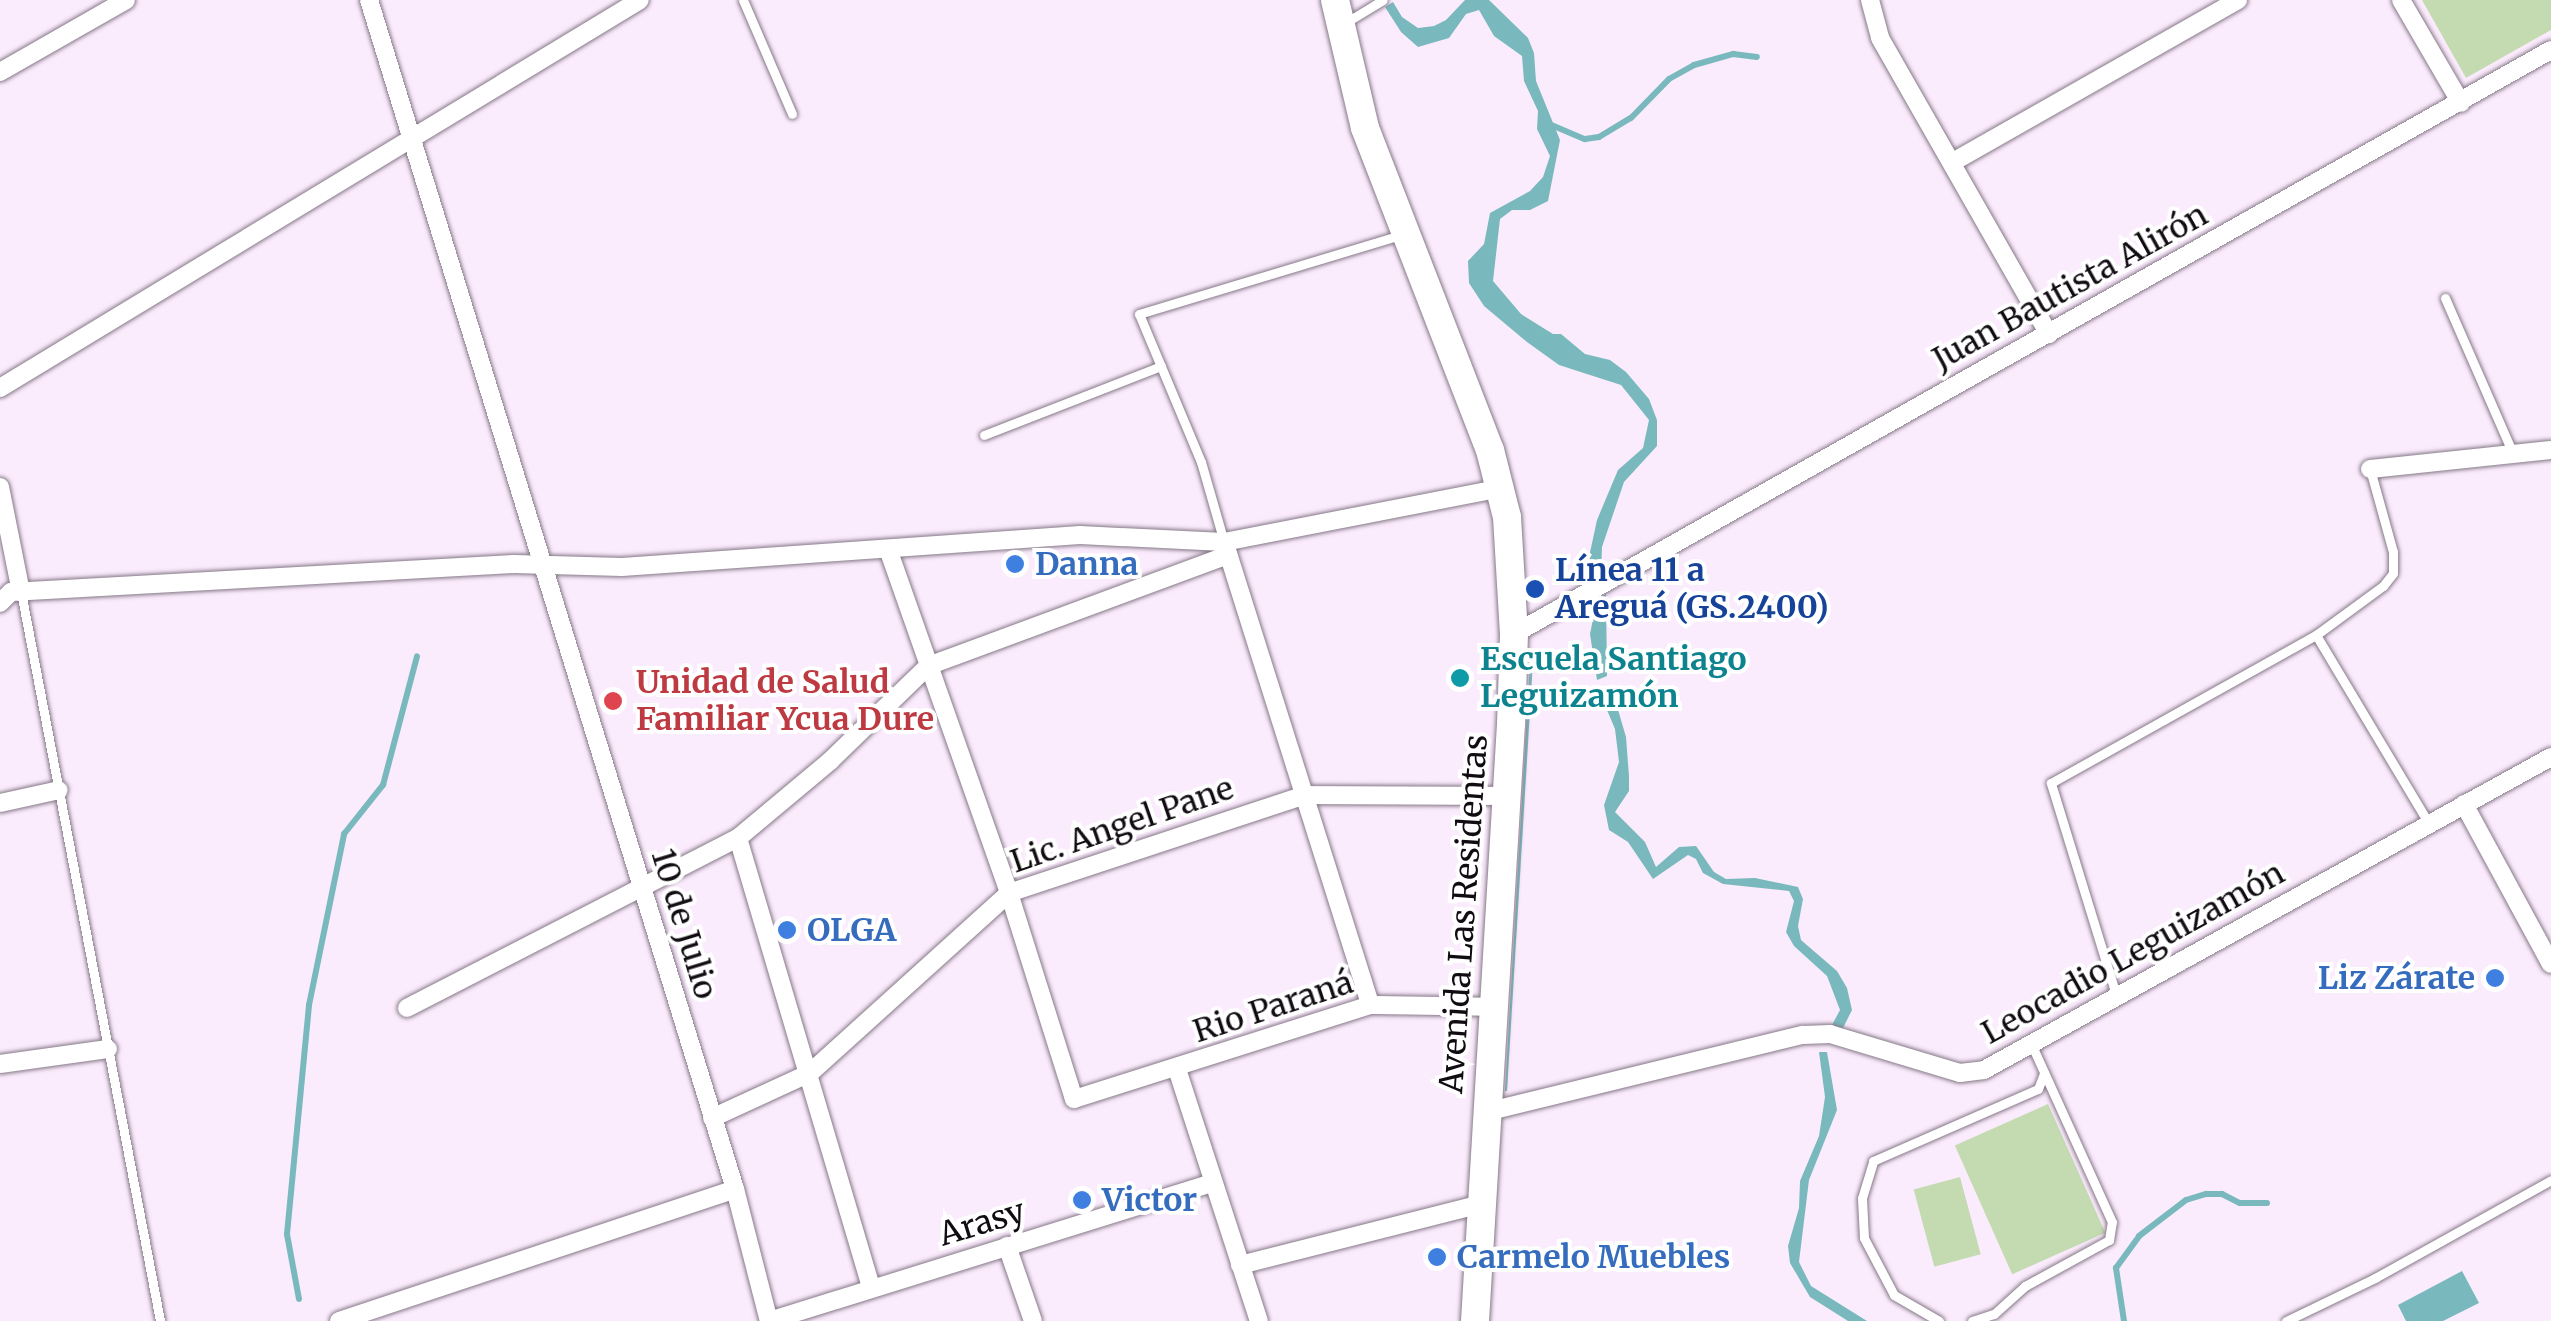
<!DOCTYPE html>
<meta charset="utf-8">
<style>
body{margin:0}
#map{position:relative;width:2551px;height:1321px;overflow:hidden;background:#fbecfd;font-family:Merriweather,serif}
div>[style]{position:absolute}
[style*='--x']{left:calc(var(--x)*1px);top:calc(var(--y)*1px);width:calc(var(--w)*1px);rotate:calc(var(--a)*1deg)}
.green>*{inset:0;background:#c4dbb2;transform-origin:0 0}
.water>*{inset:0;background:#79b9be}
.stream>*{height:6px;margin:-3px;padding:0 3px;transform-origin:3px;border-radius:3px;background:#79b9be}
.roads{filter:drop-shadow(0 0 2px #857887) drop-shadow(0 0 2px #857887)}
.lane>*{height:9px;margin:-4.5px;padding:0 4.5px;transform-origin:4.5px;border-radius:4.5px;background:#fff}
.street>*{height:18px;margin:-9px;padding:0 9px;transform-origin:9px;border-radius:9px;background:#fff}
.primary>*{height:28px;margin:-14px;padding:0 14px;transform-origin:14px;border-radius:14px;background:#fff}
.dots>*{width:28px;height:28px;translate:-50% -50%;box-sizing:border-box;border:5px solid #fff;border-radius:50%}
span{translate:-50% -50%;white-space:nowrap;text-align:center;line-height:1.15;-webkit-text-stroke:8px #fff;paint-order:stroke}
.street-label{font-size:32px;color:#110c12}
.shop-label{font-size:32px;color:#366cbe;font-weight:700}
.left{translate:0 -50%;text-align:left}
.right{translate:-100% -50%;text-align:right}
.transit-label{font-size:32px;color:#164399;font-weight:700}
.culture-label{font-size:32px;color:#0d838f;font-weight:700}
.health-label{font-size:32px;color:#be3a42;font-weight:700}
</style>
<div id="map">
<div class="green">
<div style="clip-path:polygon(2422px 0,2551px 0,2551px 30px,2466px 78px)"></div>
<div style="left:2048px;top:1104px;width:141px;height:102px;rotate:66deg"></div>
<div style="left:1960px;top:1177px;width:80px;height:48px;rotate:75deg"></div>
</div>
<div class="water">
<div style="clip-path:polygon(1465px 0,1489px 0,1528px 38px,1534px 53px,1536px 81px,1560px 140px,1548px 201px,1530px 210px,1512px 210px,1500px 219px,1493px 281px,1521px 314px,1553px 334px,1561px 334px,1585px 354px,1610px 360px,1626px 372px,1649px 399px,1657px 420px,1657px 446px,1624px 482px,1602px 547px,1601px 574px,1594px 577px,1589px 557px,1597px 520px,1618px 470px,1643px 448px,1649px 420px,1621px 385px,1559px 365px,1527px 342px,1484px 306px,1469px 283px,1468px 261px,1484px 244px,1490px 213px,1530px 191px,1543px 177px,1550px 156px,1537px 129px,1538px 111px,1524px 81px,1522px 56px,1494px 36px,1479px 10px,1466px 14px,1449px 38px,1418px 47px,1401px 32px,1385px 7px,1393px 2px,1402px 17px,1418px 28px,1434px 26px,1446px 20px)"></div>
<div style="clip-path:polygon(1606px 594px,1607px 676px,1597px 680px,1590px 634px,1597px 599px)"></div>
<div style="clip-path:polygon(1533px 661px,1507px 1091px,1505px 1091px,1530px 662px)"></div>
<div style="clip-path:polygon(1614px 696px,1626px 737px,1629px 776px,1629px 791px,1615px 812px,1645px 842px,1656px 867px,1679px 847px,1696px 846px,1714px 872px,1726px 879px,1755px 878px,1798px 887px,1803px 899px,1798px 926px,1801px 940px,1837px 971px,1847px 988px,1852px 1010px,1843px 1028px,1832px 1025px,1840px 1010px,1827px 976px,1794px 946px,1786px 932px,1794px 901px,1789px 891px,1723px 884px,1703px 873px,1696px 859px,1688px 855px,1653px 879px,1628px 842px,1609px 830px,1604px 805px,1619px 762px,1615px 729px,1602px 698px)"></div>
<div style="clip-path:polygon(1819px 1052px,1827px 1052px,1837px 1110px,1809px 1180px,1799px 1262px,1811px 1286px,1867px 1321px,1848px 1321px,1810px 1297px,1790px 1263px,1788px 1246px,1799px 1208px,1800px 1181px,1819px 1136px,1825px 1097px)"></div>
<div style="clip-path:polygon(2462px 1271px,2479px 1303px,2443px 1321px,2406px 1321px,2398px 1305px)"></div>
</div>
<div class="stream">
<div style="--x:1549;--y:124;--w:39;--a:23"></div>
<div style="--x:1585;--y:139;--w:14;--a:-8"></div>
<div style="--x:1599;--y:137;--w:37;--a:-31"></div>
<div style="--x:1631;--y:118;--w:54;--a:-45.7"></div>
<div style="--x:1669;--y:79;--w:29;--a:-29"></div>
<div style="--x:1694;--y:65;--w:41;--a:-15.8"></div>
<div style="--x:1733;--y:54;--w:24;--a:7"></div>
<div style="--x:299;--y:1299;--w:66;--a:-100.5"></div>
<div style="--x:287;--y:1234;--w:230;--a:-84.5"></div>
<div style="--x:309;--y:1005;--w:175;--a:-78.4"></div>
<div style="--x:344;--y:834;--w:63;--a:-51.5"></div>
<div style="--x:383;--y:785;--w:133;--a:-75.2"></div>
<div style="--x:2124;--y:1321;--w:54;--a:-98.6"></div>
<div style="--x:2116;--y:1268;--w:39;--a:-54"></div>
<div style="--x:2139;--y:1236;--w:59;--a:-37.5"></div>
<div style="--x:2186;--y:1200;--w:21;--a:-17"></div>
<div style="--x:2206;--y:1194;--w:16;--a:0"></div>
<div style="--x:2222;--y:1194;--w:20;--a:27"></div>
<div style="--x:2240;--y:1203;--w:27;--a:0"></div>
</div>
<div class="roads">
<div class="lane">
<div style="--x:743;--y:0;--w:124;--a:66.7"></div>
<div style="--x:1345;--y:23;--w:44;--a:-31.2"></div>
<div style="--x:2445;--y:298;--w:167;--a:66.4"></div>
<div style="--x:984;--y:435;--w:190;--a:-21.3"></div>
<div style="--x:1224;--y:542;--w:83;--a:-106"></div>
<div style="--x:1201;--y:462;--w:160;--a:-112.7"></div>
<div style="--x:1139;--y:314;--w:273;--a:-16.8"></div>
<div style="--x:21;--y:592;--w:742;--a:79.2"></div>
<div style="--x:2316;--y:635;--w:220;--a:59.1"></div>
<div style="--x:2117;--y:998;--w:225;--a:-107.1"></div>
<div style="--x:2051;--y:783;--w:304;--a:-29.2"></div>
<div style="--x:2316;--y:635;--w:83;--a:-36.2"></div>
<div style="--x:2383;--y:586;--w:16;--a:-52"></div>
<div style="--x:2393;--y:573;--w:21;--a:-90"></div>
<div style="--x:2393;--y:552;--w:86;--a:-105.5"></div>
<div style="--x:1939;--y:1321;--w:52;--a:-150"></div>
<div style="--x:1894;--y:1295;--w:64;--a:-117.8"></div>
<div style="--x:1864;--y:1238;--w:40;--a:-92.9"></div>
<div style="--x:1862;--y:1198;--w:39;--a:-73"></div>
<div style="--x:1873;--y:1161;--w:180;--a:-23.6"></div>
<div style="--x:2038;--y:1089;--w:17;--a:-69"></div>
<div style="--x:1972;--y:1321;--w:23;--a:-18"></div>
<div style="--x:1994;--y:1314;--w:42;--a:-42.1"></div>
<div style="--x:2025;--y:1286;--w:96;--a:-28.7"></div>
<div style="--x:2109;--y:1240;--w:18;--a:-81"></div>
<div style="--x:2112;--y:1222;--w:193;--a:-114.4"></div>
<div style="--x:2286;--y:1321;--w:99;--a:-25.8"></div>
<div style="--x:2375;--y:1278;--w:201;--a:-29.1"></div>
</div>
<div class="street">
<div style="--x:369;--y:0;--w:1244;--a:72.89"></div>
<div style="--x:735;--y:1189;--w:136;--a:75.6"></div>
<div style="--x:1870;--y:0;--w:39;--a:75"></div>
<div style="--x:1880;--y:38;--w:341;--a:60.3"></div>
<div style="--x:2401;--y:0;--w:119;--a:59.8"></div>
<div style="--x:0;--y:72;--w:145;--a:-29.7"></div>
<div style="--x:1953;--y:162;--w:328;--a:-29.6"></div>
<div style="--x:0;--y:388;--w:748;--a:-31.23"></div>
<div style="--x:2370;--y:469;--w:182;--a:-6"></div>
<div style="--x:0;--y:487;--w:107;--a:78.7"></div>
<div style="--x:1226;--y:547;--w:480;--a:72.5"></div>
<div style="--x:888;--y:549;--w:365;--a:70.6"></div>
<div style="--x:1009;--y:893;--w:216;--a:72.5"></div>
<div style="--x:1074;--y:1099;--w:311;--a:-17.6"></div>
<div style="--x:1370;--y:1005;--w:125;--a:0.9"></div>
<div style="--x:0;--y:603;--w:16;--a:-45"></div>
<div style="--x:11;--y:592;--w:504;--a:-3.19"></div>
<div style="--x:514;--y:564;--w:108;--a:1.6"></div>
<div style="--x:622;--y:567;--w:459;--a:-4"></div>
<div style="--x:1080;--y:535;--w:144;--a:2.8"></div>
<div style="--x:1224;--y:542;--w:282;--a:-11"></div>
<div style="--x:1514;--y:634;--w:1190;--a:-29.39"></div>
<div style="--x:0;--y:803;--w:60;--a:-12.4"></div>
<div style="--x:2464;--y:804;--w:182;--a:61.5"></div>
<div style="--x:738;--y:838;--w:470;--a:73.5"></div>
<div style="--x:407;--y:1008;--w:372;--a:-27.2"></div>
<div style="--x:738;--y:838;--w:120;--a:-39.9"></div>
<div style="--x:830;--y:761;--w:136;--a:-44.1"></div>
<div style="--x:928;--y:666;--w:320;--a:-20.3"></div>
<div style="--x:0;--y:1064;--w:109;--a:-7.9"></div>
<div style="--x:1177;--y:1069;--w:265;--a:72"></div>
<div style="--x:1486;--y:1112;--w:326;--a:-13.7"></div>
<div style="--x:1803;--y:1035;--w:27;--a:-2"></div>
<div style="--x:1830;--y:1034;--w:136;--a:16.7"></div>
<div style="--x:1960;--y:1073;--w:24;--a:-7"></div>
<div style="--x:1984;--y:1070;--w:648;--a:-28.9"></div>
<div style="--x:712;--y:1118;--w:108;--a:-24.7"></div>
<div style="--x:810;--y:1073;--w:268;--a:-42.1"></div>
<div style="--x:1009;--y:893;--w:313;--a:-18.3"></div>
<div style="--x:1306;--y:795;--w:200;--a:0.3"></div>
<div style="--x:1007;--y:1246;--w:79;--a:70.9"></div>
<div style="--x:1240;--y:1265;--w:249;--a:-14.2"></div>
<div style="--x:339;--y:1321;--w:417;--a:-18.4"></div>
<div style="--x:769;--y:1321;--w:464;--a:-17.3"></div>
</div>
<div class="primary">
<div style="--x:1335;--y:0;--w:131;--a:76.8"></div>
<div style="--x:1365;--y:128;--w:345;--a:68.8"></div>
<div style="--x:1490;--y:450;--w:69;--a:75.8"></div>
<div style="--x:1507;--y:517;--w:117;--a:86.6"></div>
<div style="--x:1514;--y:634;--w:90;--a:91.9"></div>
<div style="--x:1511;--y:724;--w:598;--a:93.45"></div>
</div>
</div>
<div class="dots">
<div style="left:1015px;top:564px;background:#3f7fe0"></div>
<div style="left:1535px;top:589px;background:#1a4fb4"></div>
<div style="left:1460px;top:678px;background:#0f9aa8"></div>
<div style="left:613px;top:701px;background:#e0444e"></div>
<div style="left:787px;top:930px;background:#3f7fe0"></div>
<div style="left:2495px;top:978px;background:#3f7fe0"></div>
<div style="left:1082px;top:1200px;background:#3f7fe0"></div>
<div style="left:1437px;top:1257px;background:#3f7fe0"></div>
</div>
<div class="street-label">
<span style="left:2070px;top:287px;rotate:-29deg">Juan Bautista Alirón</span>
<span style="left:1122px;top:825px;rotate:-19deg">Lic. Angel Pane</span>
<span style="left:1464px;top:914px;rotate:-86deg">Avenida Las Residentas</span>
<span style="left:684px;top:924px;rotate:73deg">10 de Julio</span>
<span style="left:2133px;top:953px;rotate:-29deg">Leocadio Leguizamón</span>
<span style="left:1273px;top:1007px;rotate:-18deg">Rio Paraná</span>
<span style="left:982px;top:1223px;rotate:-17deg">Arasy</span>
</div>
<div class="shop-label">
<span class="left" style="left:1035px;top:564px">Danna</span>
<span class="left" style="left:807px;top:930px">OLGA</span>
<span class="right" style="left:2475px;top:978px">Liz Zárate</span>
<span class="left" style="left:1102px;top:1200px">Victor</span>
<span class="left" style="left:1457px;top:1257px">Carmelo Muebles</span>
</div>
<div class="transit-label">
<span class="left" style="left:1555px;top:589px">Línea 11 a<br>Areguá (GS.2400)</span>
</div>
<div class="culture-label">
<span class="left" style="left:1480px;top:678px">Escuela Santiago<br>Leguizamón</span>
</div>
<div class="health-label">
<span class="left" style="left:636px;top:701px">Unidad de Salud<br>Familiar Ycua Dure</span>
</div>
</div>
